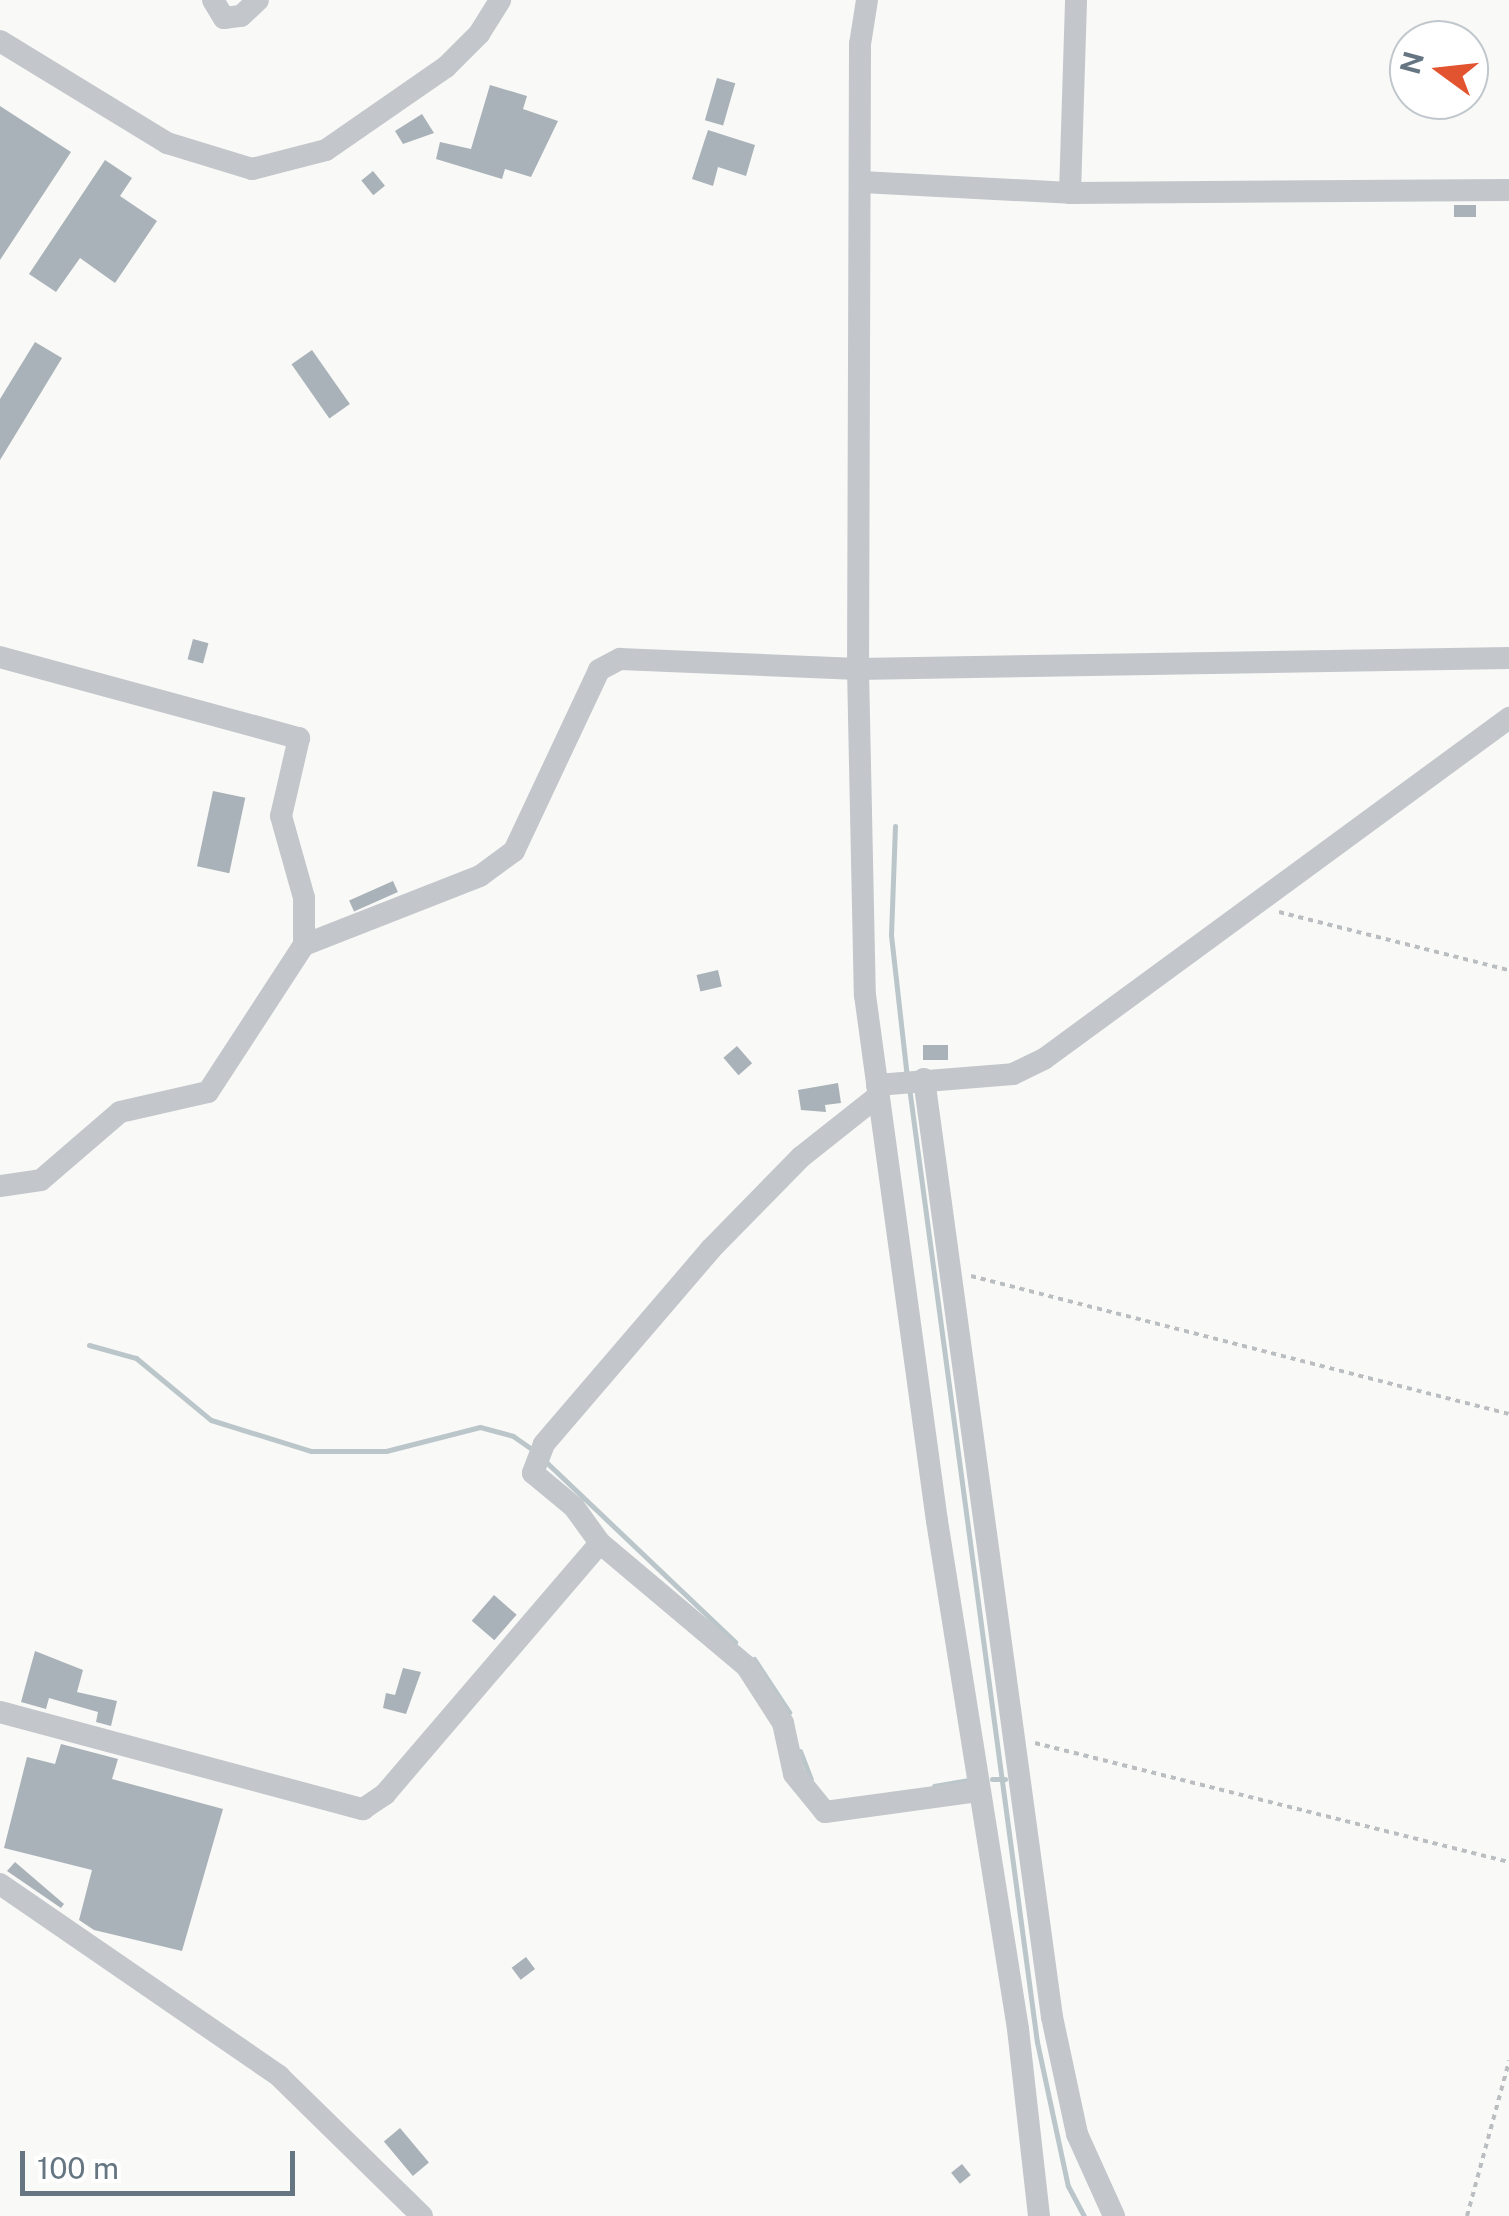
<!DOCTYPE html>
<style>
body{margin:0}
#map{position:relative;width:1509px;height:2216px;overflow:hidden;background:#f9f9f7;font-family:"Public Sans",sans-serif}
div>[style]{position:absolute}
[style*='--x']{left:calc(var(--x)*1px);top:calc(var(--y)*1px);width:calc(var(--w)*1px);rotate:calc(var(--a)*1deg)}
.stream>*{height:5px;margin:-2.5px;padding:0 2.5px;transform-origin:2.5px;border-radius:2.5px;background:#bac6ca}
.building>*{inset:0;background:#a9b2b8;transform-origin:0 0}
.path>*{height:4px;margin-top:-2px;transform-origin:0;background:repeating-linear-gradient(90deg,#bbbec1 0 5px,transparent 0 10px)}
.minor>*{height:22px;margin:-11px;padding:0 11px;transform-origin:11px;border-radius:11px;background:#c3c7cb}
span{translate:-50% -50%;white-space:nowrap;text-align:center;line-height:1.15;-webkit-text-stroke:10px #fff;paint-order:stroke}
.north{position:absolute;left:1389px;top:20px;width:100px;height:100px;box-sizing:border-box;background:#fff;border:2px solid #c1c8cd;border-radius:50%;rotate:285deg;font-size:28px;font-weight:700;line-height:40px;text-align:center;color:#657682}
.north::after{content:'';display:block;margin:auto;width:35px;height:45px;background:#e2542f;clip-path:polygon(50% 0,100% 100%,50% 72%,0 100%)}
.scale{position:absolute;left:20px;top:2151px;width:275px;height:45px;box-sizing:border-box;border:5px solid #657682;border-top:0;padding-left:12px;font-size:30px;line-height:35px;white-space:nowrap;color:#657682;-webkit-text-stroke:8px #fff;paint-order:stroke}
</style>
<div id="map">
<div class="stream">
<div style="--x:895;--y:826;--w:109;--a:92.1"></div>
<div style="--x:891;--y:935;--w:143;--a:83.6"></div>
<div style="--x:909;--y:1087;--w:964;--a:82.37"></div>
<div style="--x:1037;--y:2042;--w:147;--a:77.9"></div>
<div style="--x:1068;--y:2186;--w:34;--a:62"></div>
<div style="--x:89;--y:1345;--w:49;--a:15.5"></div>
<div style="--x:136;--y:1358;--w:97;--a:39.6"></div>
<div style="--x:211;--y:1420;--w:105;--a:17.2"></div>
<div style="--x:311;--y:1451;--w:75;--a:0"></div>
<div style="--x:386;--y:1451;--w:97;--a:-14.3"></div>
<div style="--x:480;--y:1427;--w:34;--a:15"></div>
<div style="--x:513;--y:1436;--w:28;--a:35"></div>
<div style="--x:544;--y:1460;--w:264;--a:43.6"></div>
<div style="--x:754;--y:1659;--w:64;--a:56.6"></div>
<div style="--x:800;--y:1751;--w:30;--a:69"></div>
<div style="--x:992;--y:1779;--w:13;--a:0"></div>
<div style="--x:934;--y:1786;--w:34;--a:-10"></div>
</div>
<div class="building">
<div style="left:717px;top:78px;width:19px;height:44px;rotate:16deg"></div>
<div style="clip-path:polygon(490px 85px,527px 96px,523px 109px,558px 121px,531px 177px,505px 169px,502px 179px,436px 159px,440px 142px,471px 149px)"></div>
<div style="clip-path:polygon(0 106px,71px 152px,0 260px)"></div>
<div style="clip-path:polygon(422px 114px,434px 133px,403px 144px,395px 131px)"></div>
<div style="clip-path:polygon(708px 130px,755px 145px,746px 176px,718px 167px,713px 186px,692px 179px)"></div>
<div style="clip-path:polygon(105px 160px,132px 178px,120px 196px,157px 221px,115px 283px,80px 258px,56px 292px,29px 274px)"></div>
<div style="left:373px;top:171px;width:19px;height:15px;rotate:51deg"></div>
<div style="left:1454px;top:205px;width:22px;height:12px"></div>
<div style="clip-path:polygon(35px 342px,62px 358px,0 460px,0 399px)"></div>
<div style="left:312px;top:350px;width:66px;height:25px;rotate:55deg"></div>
<div style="left:193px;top:639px;width:16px;height:21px;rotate:15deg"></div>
<div style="left:213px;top:791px;width:33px;height:77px;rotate:12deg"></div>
<div style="left:393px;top:881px;width:12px;height:48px;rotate:66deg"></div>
<div style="left:718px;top:970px;width:17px;height:22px;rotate:77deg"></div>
<div style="left:923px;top:1045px;width:25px;height:15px"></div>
<div style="left:737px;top:1046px;width:23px;height:18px;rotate:49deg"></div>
<div style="clip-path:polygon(838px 1083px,841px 1103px,825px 1105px,826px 1112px,801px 1110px,798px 1090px)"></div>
<div style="left:494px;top:1595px;width:30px;height:34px;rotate:41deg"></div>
<div style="clip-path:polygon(35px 1651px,83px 1670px,77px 1692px,117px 1701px,111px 1726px,96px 1722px,98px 1712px,49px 1698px,46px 1709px,21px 1702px)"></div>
<div style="clip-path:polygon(403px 1668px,421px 1672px,406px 1714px,383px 1708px,386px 1693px,395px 1695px)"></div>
<div style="clip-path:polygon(61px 1744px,118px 1759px,112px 1779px,223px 1809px,182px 1951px,94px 1930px,79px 1920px,92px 1870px,4px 1848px,27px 1757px,55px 1764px)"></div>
<div style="clip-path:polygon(15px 1862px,64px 1904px,61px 1908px,7px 1871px)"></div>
<div style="left:526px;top:1957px;width:15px;height:18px;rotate:53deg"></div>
<div style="left:400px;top:2128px;width:45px;height:21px;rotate:50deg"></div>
<div style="left:962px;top:2164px;width:14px;height:14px;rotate:51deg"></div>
</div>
<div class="path">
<div style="--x:1279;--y:912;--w:237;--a:14.2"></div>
<div style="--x:971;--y:1276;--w:555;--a:14.39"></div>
<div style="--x:1035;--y:1743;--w:489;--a:14.1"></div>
<div style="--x:1467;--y:2216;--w:161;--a:-74.8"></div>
</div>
<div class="minor">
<div style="--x:213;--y:0;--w:21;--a:59"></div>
<div style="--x:224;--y:18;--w:17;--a:-7"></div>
<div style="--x:241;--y:16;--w:23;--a:-43"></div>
<div style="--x:867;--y:0;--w:45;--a:99"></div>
<div style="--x:860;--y:44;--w:625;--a:90.18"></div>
<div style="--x:858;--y:669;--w:326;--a:88.8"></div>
<div style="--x:865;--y:995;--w:531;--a:82.21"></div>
<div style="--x:937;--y:1521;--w:514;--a:80.94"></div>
<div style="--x:1018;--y:2029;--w:188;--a:83.6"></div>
<div style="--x:0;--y:41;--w:196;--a:31.4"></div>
<div style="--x:167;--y:143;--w:89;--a:17"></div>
<div style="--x:252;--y:169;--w:76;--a:-14.4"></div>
<div style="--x:326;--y:150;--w:146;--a:-34.7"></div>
<div style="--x:446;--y:67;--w:47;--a:-45"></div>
<div style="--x:479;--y:34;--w:40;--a:-58"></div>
<div style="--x:862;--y:182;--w:208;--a:3"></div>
<div style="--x:1070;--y:193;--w:439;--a:-0.4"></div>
<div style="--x:1070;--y:193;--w:193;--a:-88.2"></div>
<div style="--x:0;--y:657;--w:310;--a:15.2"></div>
<div style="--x:299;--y:738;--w:80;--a:103"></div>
<div style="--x:281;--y:816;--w:85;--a:74.3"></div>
<div style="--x:304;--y:898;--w:47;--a:90"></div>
<div style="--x:924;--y:1079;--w:947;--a:82.23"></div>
<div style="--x:1052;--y:2017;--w:120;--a:77.9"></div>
<div style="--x:1077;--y:2134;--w:90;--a:65.7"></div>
<div style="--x:877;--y:1085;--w:136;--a:-4.6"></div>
<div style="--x:1013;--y:1074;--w:34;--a:-26"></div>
<div style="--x:1044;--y:1059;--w:577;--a:-36.25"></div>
<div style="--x:878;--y:1096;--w:98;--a:141.6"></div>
<div style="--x:801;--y:1157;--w:129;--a:134.4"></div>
<div style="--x:711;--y:1249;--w:257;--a:130.6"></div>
<div style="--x:544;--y:1444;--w:31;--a:111"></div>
<div style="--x:533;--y:1473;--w:53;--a:39.7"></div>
<div style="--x:574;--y:1507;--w:44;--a:54.2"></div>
<div style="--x:600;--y:1543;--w:192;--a:40.1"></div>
<div style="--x:747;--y:1667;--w:67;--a:57.3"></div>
<div style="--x:783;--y:1723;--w:52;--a:77.8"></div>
<div style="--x:794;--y:1774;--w:49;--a:50.8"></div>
<div style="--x:825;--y:1812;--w:154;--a:-7.8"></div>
<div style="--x:0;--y:1186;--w:41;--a:-8.3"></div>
<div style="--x:41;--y:1180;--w:104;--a:-40.7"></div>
<div style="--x:120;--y:1112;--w:90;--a:-12.8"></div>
<div style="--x:208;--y:1092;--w:176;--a:-56.9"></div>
<div style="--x:304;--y:945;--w:189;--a:-21.4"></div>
<div style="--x:480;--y:876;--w:42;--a:-36.3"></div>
<div style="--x:514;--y:851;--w:200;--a:-64.8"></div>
<div style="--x:599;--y:670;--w:24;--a:-28"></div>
<div style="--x:620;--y:659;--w:238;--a:2.4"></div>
<div style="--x:858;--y:669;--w:651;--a:-0.97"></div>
<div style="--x:0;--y:1712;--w:376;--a:15"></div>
<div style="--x:363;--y:1809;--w:27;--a:-34"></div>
<div style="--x:385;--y:1794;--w:330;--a:-49.4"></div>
<div style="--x:0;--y:1884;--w:339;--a:34.5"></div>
<div style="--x:279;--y:2076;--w:200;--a:44.4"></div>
</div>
<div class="north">N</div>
<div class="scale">100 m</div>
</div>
